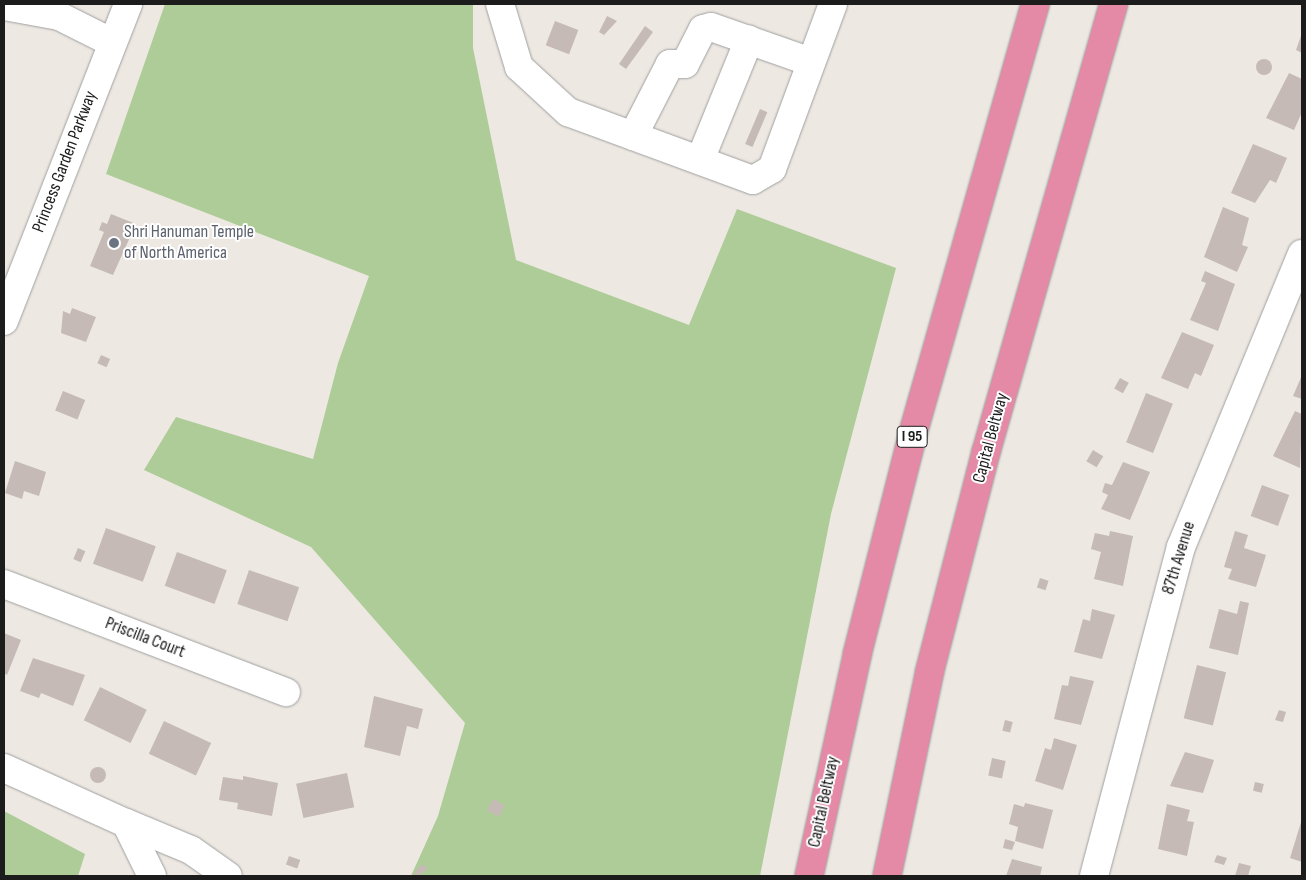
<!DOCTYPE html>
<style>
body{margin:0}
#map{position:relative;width:1306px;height:880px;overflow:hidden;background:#ede8e2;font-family:"Sofia Sans Condensed",sans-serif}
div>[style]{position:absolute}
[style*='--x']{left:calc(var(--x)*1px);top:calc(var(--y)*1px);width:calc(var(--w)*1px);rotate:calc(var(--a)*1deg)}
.forest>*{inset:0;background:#aecc97}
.building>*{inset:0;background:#c5bab5;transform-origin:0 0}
.round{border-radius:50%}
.roads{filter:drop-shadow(0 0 1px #a0a0a0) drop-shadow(0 0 1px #a0a0a0)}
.minor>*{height:28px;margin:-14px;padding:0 14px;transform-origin:14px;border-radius:14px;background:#fff}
.highway>*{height:28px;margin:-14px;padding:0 14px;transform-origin:14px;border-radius:14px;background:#e48aa7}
.dots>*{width:14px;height:14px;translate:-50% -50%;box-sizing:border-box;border:2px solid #fff;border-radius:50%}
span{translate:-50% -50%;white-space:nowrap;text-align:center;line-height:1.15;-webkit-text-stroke:4px #fff;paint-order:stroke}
.shield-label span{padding:1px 4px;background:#fff;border:1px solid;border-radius:4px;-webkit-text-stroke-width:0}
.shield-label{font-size:16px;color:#1c1c1c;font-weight:700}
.street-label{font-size:18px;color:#1c1c1c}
.worship-label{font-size:18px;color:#5b616d}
.left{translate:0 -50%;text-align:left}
.frame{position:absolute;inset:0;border:5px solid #1c1c1c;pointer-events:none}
</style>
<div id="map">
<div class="forest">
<div style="clip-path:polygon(165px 4px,473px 4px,473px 48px,516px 260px,689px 325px,737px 209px,896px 268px,831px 514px,760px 876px,411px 876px,438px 816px,465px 723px,311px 547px,144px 470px,176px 417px,313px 459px,338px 363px,369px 276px,106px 174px)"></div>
<div style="clip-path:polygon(4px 811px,85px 854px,78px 876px,4px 876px)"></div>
</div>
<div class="building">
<div style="clip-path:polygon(607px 16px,617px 21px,604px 35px,599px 32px)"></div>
<div style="left:555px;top:21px;width:25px;height:26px;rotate:21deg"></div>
<div style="clip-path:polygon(645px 26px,653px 32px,626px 69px,619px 64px)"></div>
<div style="clip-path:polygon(1302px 33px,1302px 53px,1296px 50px)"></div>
<div class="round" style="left:1256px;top:59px;width:16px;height:16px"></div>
<div style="clip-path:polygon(1289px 73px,1302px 79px,1302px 112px,1294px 130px,1266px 118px)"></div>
<div style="left:760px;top:109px;width:8px;height:38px;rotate:23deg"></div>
<div style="clip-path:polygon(1253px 144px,1287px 158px,1276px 183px,1270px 180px,1255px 203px,1231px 193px)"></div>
<div style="clip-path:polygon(1223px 207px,1249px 218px,1242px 245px,1248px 247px,1237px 272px,1204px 257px)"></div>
<div style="clip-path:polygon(111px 214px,136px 224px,113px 275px,90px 266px,104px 232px,99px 230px,102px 222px,107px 224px)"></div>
<div style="clip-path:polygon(1205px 271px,1235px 284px,1218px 331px,1190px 320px,1206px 283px,1201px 281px)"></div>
<div style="clip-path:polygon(72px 308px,96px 317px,86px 342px,61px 333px,63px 311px,70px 314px)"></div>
<div style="clip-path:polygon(1182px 332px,1214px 345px,1201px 376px,1195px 373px,1188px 389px,1161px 378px)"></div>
<div style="left:101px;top:355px;width:10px;height:9px;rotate:24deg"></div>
<div style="clip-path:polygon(1302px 375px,1302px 399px,1293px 396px)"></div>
<div style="left:1120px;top:378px;width:10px;height:12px;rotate:29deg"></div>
<div style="left:63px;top:391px;width:24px;height:21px;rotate:22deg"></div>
<div style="left:1146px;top:393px;width:29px;height:53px;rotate:22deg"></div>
<div style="clip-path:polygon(1295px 411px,1302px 414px,1300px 468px,1273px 456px)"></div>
<div style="left:1093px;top:450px;width:12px;height:13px;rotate:31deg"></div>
<div style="clip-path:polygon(15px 461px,46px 472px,39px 496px,24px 491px,22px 499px,5px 493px)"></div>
<div style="clip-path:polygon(1123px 462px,1150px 472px,1130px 520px,1101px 509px,1108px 495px,1102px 492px,1105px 483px,1112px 485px)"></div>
<div style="left:1262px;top:485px;width:29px;height:33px;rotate:20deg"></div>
<div style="left:106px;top:528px;width:53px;height:38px;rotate:20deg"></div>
<div style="clip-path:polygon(1110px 531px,1133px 536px,1123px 586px,1094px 579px,1101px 552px,1091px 549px,1095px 533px,1109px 536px)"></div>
<div style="clip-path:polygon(1235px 531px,1248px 535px,1244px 548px,1266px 555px,1256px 587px,1228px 579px,1232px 569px,1224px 567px)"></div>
<div style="left:78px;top:548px;width:8px;height:12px;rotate:23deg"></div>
<div style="left:177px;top:552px;width:53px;height:36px;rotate:20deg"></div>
<div style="left:249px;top:570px;width:53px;height:36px;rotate:19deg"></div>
<div style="left:1040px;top:578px;width:9px;height:10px;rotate:18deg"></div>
<div style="clip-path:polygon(1240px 601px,1249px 603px,1238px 655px,1209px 648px,1219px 609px,1237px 614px)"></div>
<div style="clip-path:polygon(1092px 609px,1115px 615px,1102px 659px,1074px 652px,1083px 619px,1090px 621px)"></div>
<div style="clip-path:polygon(4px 633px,21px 640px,7px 675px,4px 673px)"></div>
<div style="clip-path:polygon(33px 658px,85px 675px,73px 706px,41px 693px,39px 698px,20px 691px)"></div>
<div style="left:1197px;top:665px;width:30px;height:55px;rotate:14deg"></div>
<div style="clip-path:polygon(1070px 676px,1094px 681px,1081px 725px,1054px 719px,1062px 685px,1068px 686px)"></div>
<div style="left:100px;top:687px;width:52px;height:37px;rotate:26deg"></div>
<div style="clip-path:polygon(374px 696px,423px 709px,418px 729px,407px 726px,400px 756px,364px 747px)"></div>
<div style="clip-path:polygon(1279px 710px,1286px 712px,1283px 722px,1275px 720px)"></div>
<div style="left:1005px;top:720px;width:8px;height:11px;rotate:14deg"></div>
<div style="left:164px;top:721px;width:52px;height:36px;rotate:25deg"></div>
<div style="clip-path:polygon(1054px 738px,1077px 745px,1063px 790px,1035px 781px,1045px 748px,1051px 750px)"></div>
<div style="clip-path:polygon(1185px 752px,1214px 760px,1203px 793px,1170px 786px)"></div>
<div style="left:992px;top:758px;width:14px;height:18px;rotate:12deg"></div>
<div class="round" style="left:90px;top:767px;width:16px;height:16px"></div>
<div style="left:347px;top:773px;width:35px;height:52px;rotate:78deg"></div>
<div style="clip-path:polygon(243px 776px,278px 783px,272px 816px,237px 809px,238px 803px,219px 800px,223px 777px,243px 780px)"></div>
<div style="left:1255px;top:782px;width:9px;height:9px;rotate:13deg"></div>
<div style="left:493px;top:799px;width:13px;height:13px;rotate:27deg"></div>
<div style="clip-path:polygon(1025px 803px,1053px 810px,1043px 849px,1015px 841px,1018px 827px,1009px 824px,1014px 804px,1024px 807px)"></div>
<div style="clip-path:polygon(1167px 804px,1190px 810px,1187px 821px,1194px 822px,1187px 856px,1158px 849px)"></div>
<div style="clip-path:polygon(1302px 819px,1302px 862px,1290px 858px)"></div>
<div style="clip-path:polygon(1005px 839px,1015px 842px,1012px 850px,1003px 848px)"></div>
<div style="clip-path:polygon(1217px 855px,1227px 858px,1224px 865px,1214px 862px)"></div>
<div style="left:289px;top:856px;width:12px;height:9px;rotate:20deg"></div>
<div style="clip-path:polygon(1012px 859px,1042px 867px,1040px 876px,1006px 876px)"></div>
<div style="clip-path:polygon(1239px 863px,1251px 866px,1248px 876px,1235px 876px)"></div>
<div style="clip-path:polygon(421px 864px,428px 869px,417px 876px,414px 874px)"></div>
</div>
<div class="roads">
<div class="minor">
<div style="--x:500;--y:4;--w:66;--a:73.2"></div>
<div style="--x:519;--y:67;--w:67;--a:42.6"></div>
<div style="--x:568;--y:112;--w:197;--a:20.2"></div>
<div style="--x:753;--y:180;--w:22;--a:-30"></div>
<div style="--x:772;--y:169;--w:176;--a:-69.7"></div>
<div style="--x:4;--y:6;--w:56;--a:10.3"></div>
<div style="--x:59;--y:16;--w:58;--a:26.6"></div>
<div style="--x:633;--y:136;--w:81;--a:-62.8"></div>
<div style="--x:670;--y:64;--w:15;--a:0"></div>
<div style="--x:685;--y:64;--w:39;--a:-63"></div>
<div style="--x:703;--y:29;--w:8;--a:-14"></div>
<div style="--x:711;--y:27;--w:106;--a:19.3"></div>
<div style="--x:700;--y:160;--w:130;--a:-67.8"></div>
<div style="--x:4;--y:321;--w:340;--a:-68.6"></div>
<div style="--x:4;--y:584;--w:302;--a:21"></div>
<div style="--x:4;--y:768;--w:134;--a:24.3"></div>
<div style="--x:152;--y:876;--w:59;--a:-116.1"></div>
<div style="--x:126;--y:823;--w:70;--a:22.6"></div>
<div style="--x:191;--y:850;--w:45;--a:35.1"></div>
<div style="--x:1094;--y:876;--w:340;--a:-75.2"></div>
<div style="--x:1181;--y:547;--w:317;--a:-67.6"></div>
</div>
<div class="highway">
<div style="--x:809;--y:876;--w:226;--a:-77.7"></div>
<div style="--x:857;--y:655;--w:229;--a:-75.8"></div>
<div style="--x:913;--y:433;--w:446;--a:-74.1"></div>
<div style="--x:887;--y:876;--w:210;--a:-78.2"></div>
<div style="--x:930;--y:670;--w:225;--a:-75.6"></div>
<div style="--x:986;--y:452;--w:466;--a:-74.1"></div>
</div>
</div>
<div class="dots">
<div style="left:114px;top:243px;background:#6b7280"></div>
</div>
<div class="shield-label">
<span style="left:912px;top:437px">I 95</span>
</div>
<div class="street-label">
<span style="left:65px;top:162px;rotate:-69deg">Princess Garden Parkway</span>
<span style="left:991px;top:438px;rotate:-75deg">Capital Beltway</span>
<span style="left:1179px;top:558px;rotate:-73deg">87th Avenue</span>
<span style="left:145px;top:638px;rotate:21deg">Priscilla Court</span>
<span style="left:824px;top:802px;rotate:-78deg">Capital Beltway</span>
</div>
<div class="worship-label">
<span class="left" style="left:124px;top:243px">Shri Hanuman Temple<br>of North America</span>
</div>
<div class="frame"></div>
</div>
